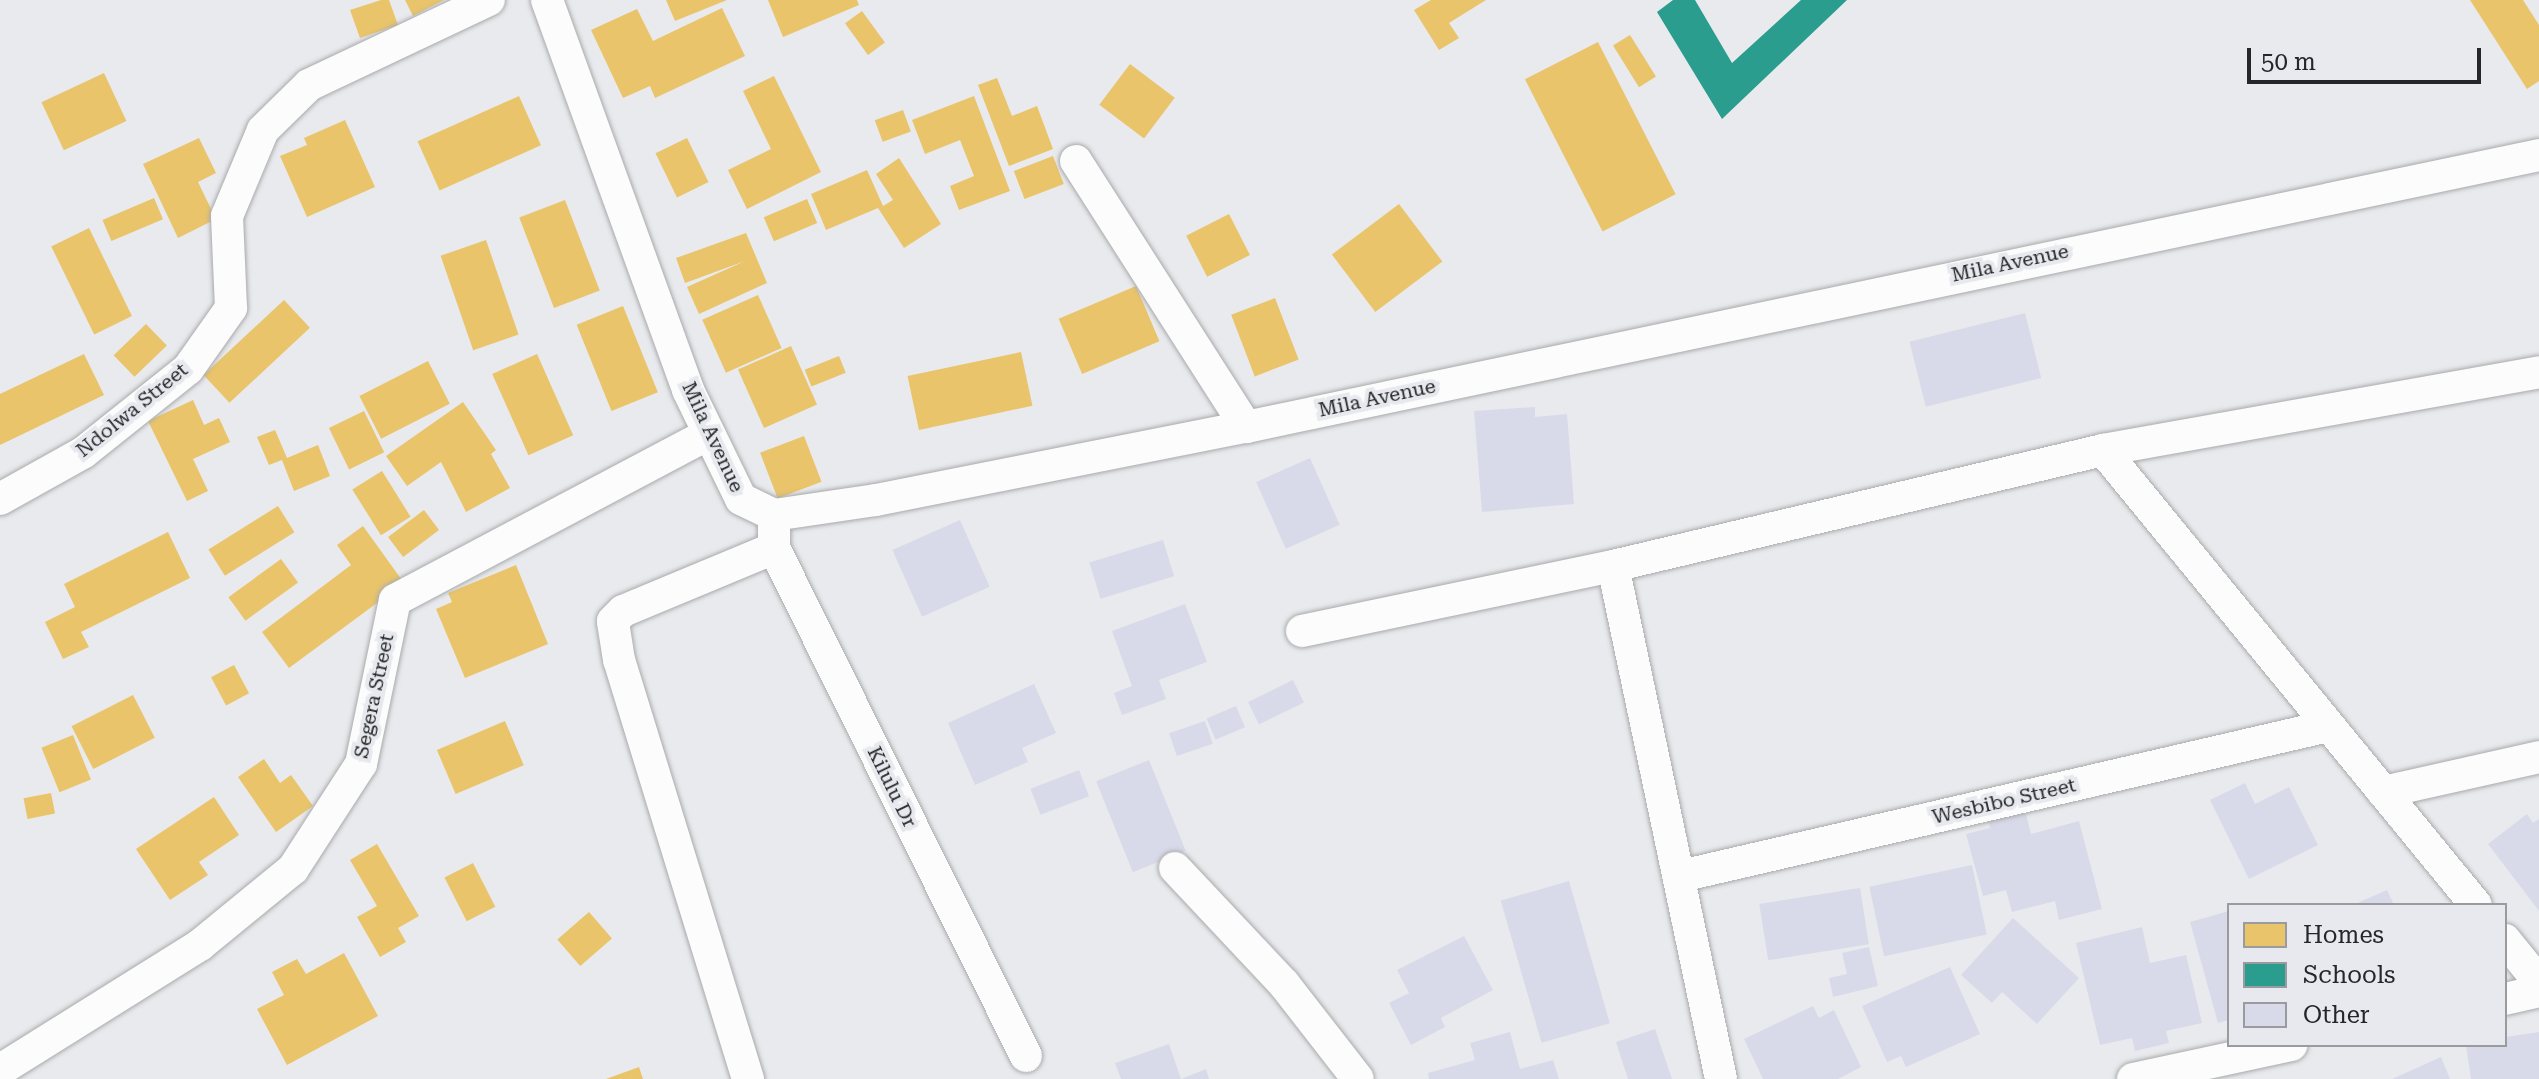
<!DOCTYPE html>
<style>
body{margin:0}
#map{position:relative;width:2539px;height:1079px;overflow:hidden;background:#e9eaed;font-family:"Roboto Serif",serif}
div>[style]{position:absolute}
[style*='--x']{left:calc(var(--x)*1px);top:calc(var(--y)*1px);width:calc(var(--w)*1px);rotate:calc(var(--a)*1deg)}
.homes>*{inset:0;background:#e9c46a;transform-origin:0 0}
.schools>*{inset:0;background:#2a9d8f}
.building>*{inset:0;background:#d9dae9;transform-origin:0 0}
.roads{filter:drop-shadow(0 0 2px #a9aaac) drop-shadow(0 0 2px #a9aaac)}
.minor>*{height:32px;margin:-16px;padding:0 16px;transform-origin:16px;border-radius:16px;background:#fcfcfc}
span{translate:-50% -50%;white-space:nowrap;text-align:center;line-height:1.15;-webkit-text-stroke:8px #e8e9ee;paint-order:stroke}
.street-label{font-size:20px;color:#252628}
.legend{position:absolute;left:2227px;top:903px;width:280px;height:144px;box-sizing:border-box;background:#e8e9ee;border:2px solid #9a9b9f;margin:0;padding:10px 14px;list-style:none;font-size:24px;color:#252628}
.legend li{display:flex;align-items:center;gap:16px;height:40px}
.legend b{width:40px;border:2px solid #9a9b9f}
.scale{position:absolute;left:2247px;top:48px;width:234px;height:36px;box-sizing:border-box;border:4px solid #252628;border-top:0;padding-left:10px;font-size:24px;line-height:28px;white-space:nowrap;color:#252628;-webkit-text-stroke:6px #e8e9ee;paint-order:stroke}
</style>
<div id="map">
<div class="homes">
<div style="clip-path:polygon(381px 0,389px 0,398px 25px,360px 38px,350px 10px)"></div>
<div style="clip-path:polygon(405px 0,444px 0,413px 16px)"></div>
<div style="clip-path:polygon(666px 0,727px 0,675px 21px)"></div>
<div style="clip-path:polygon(768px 0,857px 0,859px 5px,783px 37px)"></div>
<div style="clip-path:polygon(1431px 0,1486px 0,1449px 23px,1459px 38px,1439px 50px,1414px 10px)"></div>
<div style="clip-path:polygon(2470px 0,2523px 0,2539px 25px,2539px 81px,2527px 89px)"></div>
<div style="clip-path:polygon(722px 8px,745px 56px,655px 98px,650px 86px,623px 98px,591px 30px,637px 9px,653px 41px)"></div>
<div style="left:862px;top:11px;width:39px;height:21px;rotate:54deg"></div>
<div style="left:1630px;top:35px;width:49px;height:20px;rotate:58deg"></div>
<div style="left:1598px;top:42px;width:171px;height:82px;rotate:63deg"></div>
<div style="left:1130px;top:64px;width:56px;height:51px;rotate:37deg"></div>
<div style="left:104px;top:73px;width:53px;height:69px;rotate:65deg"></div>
<div style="clip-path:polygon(774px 76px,821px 172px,747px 209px,728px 170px,771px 149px,743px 91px)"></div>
<div style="clip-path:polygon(997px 78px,1012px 116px,1037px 106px,1053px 149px,1009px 166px,978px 85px)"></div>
<div style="left:519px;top:96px;width:54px;height:111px;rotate:66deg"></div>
<div style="clip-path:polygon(974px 96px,1010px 191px,959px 210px,950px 186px,974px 176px,960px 140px,925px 154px,912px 120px)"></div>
<div style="left:903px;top:110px;width:23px;height:30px;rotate:70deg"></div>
<div style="clip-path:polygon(345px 120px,375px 187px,307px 217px,280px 156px,307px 145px,304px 138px)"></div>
<div style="clip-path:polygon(199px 138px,216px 173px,198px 182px,216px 219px,178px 238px,143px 164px)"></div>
<div style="left:687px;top:138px;width:49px;height:35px;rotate:64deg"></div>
<div style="left:1053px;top:156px;width:30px;height:42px;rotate:69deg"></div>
<div style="clip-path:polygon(899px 158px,941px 224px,904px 248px,878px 208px,826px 230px,811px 194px,867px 170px,883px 206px,893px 200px,876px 174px)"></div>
<div style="left:154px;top:198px;width:23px;height:56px;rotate:67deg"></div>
<div style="left:807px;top:199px;width:26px;height:47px;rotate:67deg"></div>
<div style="left:565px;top:200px;width:97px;height:49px;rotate:69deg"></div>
<div style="left:1399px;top:204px;width:72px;height:84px;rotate:53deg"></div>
<div style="left:1229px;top:214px;width:46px;height:48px;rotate:63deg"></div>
<div style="left:89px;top:228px;width:98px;height:42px;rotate:64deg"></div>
<div style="clip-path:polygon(746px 233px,767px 283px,699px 314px,687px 287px,745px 261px,685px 283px,676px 258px)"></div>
<div style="left:486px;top:240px;width:100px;height:48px;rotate:71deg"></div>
<div style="left:1136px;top:286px;width:60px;height:84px;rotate:67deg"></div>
<div style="left:758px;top:295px;width:58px;height:61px;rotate:66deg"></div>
<div style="left:1275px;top:298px;width:66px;height:47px;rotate:69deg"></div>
<div style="left:284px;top:300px;width:38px;height:110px;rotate:47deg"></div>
<div style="left:623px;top:306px;width:93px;height:50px;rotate:68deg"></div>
<div style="left:146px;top:324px;width:30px;height:45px;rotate:46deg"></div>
<div style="left:791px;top:346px;width:64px;height:58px;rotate:66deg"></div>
<div style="left:1021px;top:352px;width:55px;height:116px;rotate:78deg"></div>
<div style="clip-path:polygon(84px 354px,104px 395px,0 445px,0 394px)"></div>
<div style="left:537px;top:354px;width:89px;height:49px;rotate:66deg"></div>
<div style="left:839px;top:356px;width:18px;height:37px;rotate:68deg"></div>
<div style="left:428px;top:361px;width:48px;height:77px;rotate:63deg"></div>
<div style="clip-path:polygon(193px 400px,204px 425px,219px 418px,230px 442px,193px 459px,208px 491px,187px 501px,148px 421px)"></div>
<div style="clip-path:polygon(463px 402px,496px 450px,491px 454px,510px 488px,466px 512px,441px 462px,407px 486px,386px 456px)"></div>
<div style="left:364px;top:411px;width:46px;height:39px;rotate:64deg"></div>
<div style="clip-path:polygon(275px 430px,287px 458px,318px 445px,330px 476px,294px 491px,282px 460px,269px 465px,257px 437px)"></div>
<div style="left:804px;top:436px;width:49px;height:47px;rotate:69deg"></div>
<div style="left:382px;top:471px;width:54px;height:35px;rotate:58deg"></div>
<div style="left:278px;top:506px;width:31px;height:82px;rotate:58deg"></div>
<div style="left:424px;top:510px;width:25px;height:45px;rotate:53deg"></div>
<div style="clip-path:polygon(363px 526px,404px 583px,289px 668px,262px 632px,351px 565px,337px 545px)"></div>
<div style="clip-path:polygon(168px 532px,190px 578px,81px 632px,89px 647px,63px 659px,45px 622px,75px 607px,64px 584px)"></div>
<div style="left:281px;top:559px;width:29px;height:65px;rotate:54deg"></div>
<div style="clip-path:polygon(516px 565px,548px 644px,465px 678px,436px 609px,452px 602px,448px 593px)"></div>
<div style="left:234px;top:665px;width:32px;height:26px;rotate:62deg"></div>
<div style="left:133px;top:695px;width:48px;height:69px;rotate:63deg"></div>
<div style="left:505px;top:721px;width:48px;height:74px;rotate:67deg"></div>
<div style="left:73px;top:735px;width:48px;height:34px;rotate:68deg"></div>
<div style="clip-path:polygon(264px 759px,280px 783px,291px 775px,313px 806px,276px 832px,238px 777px)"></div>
<div style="left:51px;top:793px;width:21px;height:28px;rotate:79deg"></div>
<div style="clip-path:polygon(214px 797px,239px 835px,199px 862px,208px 875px,170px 900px,136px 849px)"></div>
<div style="clip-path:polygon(377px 844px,419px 916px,398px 928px,406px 942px,380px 957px,357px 917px,377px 906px,350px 860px)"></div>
<div style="left:473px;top:863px;width:49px;height:32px;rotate:63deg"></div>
<div style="left:589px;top:912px;width:35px;height:42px;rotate:49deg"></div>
<div style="clip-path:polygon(344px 953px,378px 1016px,287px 1065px,257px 1009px,284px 995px,272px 972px,297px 959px,306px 974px)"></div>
<div style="clip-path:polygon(639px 1067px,643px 1079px,606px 1079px)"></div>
</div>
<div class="schools">
<div style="clip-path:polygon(1673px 0,1695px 0,1732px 63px,1801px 0,1847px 0,1722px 119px,1657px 12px)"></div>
</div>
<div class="building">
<div style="left:2025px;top:313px;width:67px;height:119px;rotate:76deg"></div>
<div style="clip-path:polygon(1535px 407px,1535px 417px,1567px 414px,1574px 504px,1482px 512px,1474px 411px)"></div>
<div style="left:1310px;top:458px;width:73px;height:59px;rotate:66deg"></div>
<div style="left:960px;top:520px;width:73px;height:74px;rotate:66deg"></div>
<div style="left:1163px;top:540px;width:38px;height:77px;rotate:73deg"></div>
<div style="clip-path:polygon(1185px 604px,1207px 662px,1159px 680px,1166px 699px,1122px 715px,1114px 693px,1132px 686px,1112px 631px)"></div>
<div style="left:1293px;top:680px;width:25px;height:50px;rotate:64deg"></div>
<div style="clip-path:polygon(1034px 684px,1056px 733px,1022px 748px,1028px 762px,975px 785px,948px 723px)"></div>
<div style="left:1236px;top:706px;width:23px;height:32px;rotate:67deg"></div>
<div style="left:1205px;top:721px;width:24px;height:38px;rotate:71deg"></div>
<div style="left:1149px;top:760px;width:98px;height:57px;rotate:68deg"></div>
<div style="left:1079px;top:770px;width:28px;height:52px;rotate:69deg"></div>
<div style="clip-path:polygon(2245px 783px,2255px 804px,2289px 787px,2318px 845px,2249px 879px,2210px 800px)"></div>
<div style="clip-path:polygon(2025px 810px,2031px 834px,2079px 821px,2102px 909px,2059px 920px,2055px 901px,2012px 912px,2006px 890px,1983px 896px,1966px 834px,1990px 828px,1988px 820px)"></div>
<div style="clip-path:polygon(2527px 814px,2533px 823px,2539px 819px,2539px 911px,2488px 844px)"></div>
<div style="left:1972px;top:865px;width:71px;height:105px;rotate:78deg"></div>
<div style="left:1569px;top:881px;width:148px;height:71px;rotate:74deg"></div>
<div style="left:1860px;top:888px;width:57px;height:102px;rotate:81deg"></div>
<div style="clip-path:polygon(2387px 890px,2394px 905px,2353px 905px)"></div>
<div style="clip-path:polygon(2229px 911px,2229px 1020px,2218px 1023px,2190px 922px)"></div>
<div style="clip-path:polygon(2013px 918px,2079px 978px,2037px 1024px,2002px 992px,1992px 1003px,1961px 975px)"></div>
<div style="clip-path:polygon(2142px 927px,2150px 963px,2186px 955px,2202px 1023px,2166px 1031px,2169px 1043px,2135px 1051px,2132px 1038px,2100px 1045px,2076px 943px)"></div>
<div style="clip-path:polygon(1464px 936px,1493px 990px,1441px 1018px,1445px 1027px,1411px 1045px,1389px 1003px,1409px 993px,1397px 970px)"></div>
<div style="clip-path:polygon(1869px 947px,1878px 986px,1833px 997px,1829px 978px,1847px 974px,1842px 953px)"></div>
<div style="clip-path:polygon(1950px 967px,1980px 1034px,1906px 1067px,1901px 1056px,1887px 1062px,1862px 1006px)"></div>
<div style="clip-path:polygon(1813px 1006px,1819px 1018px,1834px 1010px,1861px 1067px,1838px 1079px,1763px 1079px,1744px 1039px)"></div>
<div style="clip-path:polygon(1655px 1029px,1672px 1079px,1628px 1079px,1616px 1042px)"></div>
<div style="clip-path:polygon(1510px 1032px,1520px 1069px,1553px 1060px,1559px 1079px,1429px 1079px,1428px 1073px,1475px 1060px,1470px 1043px)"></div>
<div style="clip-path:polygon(2539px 1032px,2539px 1079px,2471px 1079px,2466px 1045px,2505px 1045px,2505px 1037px)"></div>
<div style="clip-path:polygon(1169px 1044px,1181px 1079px,1206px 1069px,1209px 1079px,1121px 1079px,1115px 1063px)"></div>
<div style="clip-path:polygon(2441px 1057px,2450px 1079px,2392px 1079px)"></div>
</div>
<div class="roads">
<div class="minor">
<div style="--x:547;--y:0;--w:415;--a:70.1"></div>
<div style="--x:688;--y:390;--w:121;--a:64.1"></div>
<div style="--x:741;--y:499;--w:37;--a:26"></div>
<div style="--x:774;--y:515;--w:103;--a:-8.4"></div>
<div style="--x:876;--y:500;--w:377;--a:-11.2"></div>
<div style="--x:1246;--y:427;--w:1321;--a:-11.88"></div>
<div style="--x:1076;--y:161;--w:316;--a:57.4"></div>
<div style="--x:2103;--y:450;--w:588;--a:50.66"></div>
<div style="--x:0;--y:499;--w:96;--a:-29.2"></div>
<div style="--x:84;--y:452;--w:133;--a:-38.6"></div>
<div style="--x:188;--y:369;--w:75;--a:-54.8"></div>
<div style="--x:231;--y:308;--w:92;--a:-92.5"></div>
<div style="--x:227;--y:216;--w:93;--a:-67.3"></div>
<div style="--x:263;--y:130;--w:64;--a:-44.4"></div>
<div style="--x:309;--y:85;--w:199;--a:-25.3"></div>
<div style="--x:774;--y:526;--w:22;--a:90"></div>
<div style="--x:774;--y:548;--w:567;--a:63.62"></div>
<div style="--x:1613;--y:566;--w:524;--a:78.11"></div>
<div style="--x:1302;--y:631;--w:318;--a:-11.8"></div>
<div style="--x:1613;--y:566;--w:504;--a:-13.32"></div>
<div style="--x:2103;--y:450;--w:443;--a:-10.1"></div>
<div style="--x:2383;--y:792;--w:160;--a:-12.6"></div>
<div style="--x:1175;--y:868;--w:159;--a:46.8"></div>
<div style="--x:1284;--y:984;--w:120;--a:52.1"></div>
<div style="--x:1681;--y:876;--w:664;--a:-13.05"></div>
<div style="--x:2505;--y:940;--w:54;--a:51"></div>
<div style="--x:2505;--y:999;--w:35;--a:-13"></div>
<div style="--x:0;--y:1070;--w:236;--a:-32"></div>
<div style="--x:200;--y:945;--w:120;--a:-39.3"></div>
<div style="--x:293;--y:869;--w:125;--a:-57.1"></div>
<div style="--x:361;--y:764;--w:167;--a:-78.3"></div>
<div style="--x:395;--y:600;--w:355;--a:-27.9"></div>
<div style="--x:748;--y:1079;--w:438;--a:-107.1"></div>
<div style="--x:619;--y:660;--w:39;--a:-99"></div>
<div style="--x:613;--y:621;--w:14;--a:-45"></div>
<div style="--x:623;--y:611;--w:164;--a:-22.6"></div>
<div style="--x:2133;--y:1079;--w:162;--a:-12.1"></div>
</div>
</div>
<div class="street-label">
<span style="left:2010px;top:263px;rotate:-12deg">Mila Avenue</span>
<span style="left:1377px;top:398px;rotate:-12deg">Mila Avenue</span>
<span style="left:132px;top:410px;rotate:-39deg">Ndolwa Street</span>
<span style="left:713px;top:437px;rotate:65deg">Mila Avenue</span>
<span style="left:374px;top:696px;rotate:-78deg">Segera Street</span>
<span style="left:892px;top:787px;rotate:64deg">Kilulu Dr</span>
<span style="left:2004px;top:801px;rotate:-13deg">Wesbibo Street</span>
</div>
<ul class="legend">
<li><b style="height:22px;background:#e9c46a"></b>Homes</li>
<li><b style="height:22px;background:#2a9d8f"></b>Schools</li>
<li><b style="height:22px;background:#d9dae9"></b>Other</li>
</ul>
<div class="scale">50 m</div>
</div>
